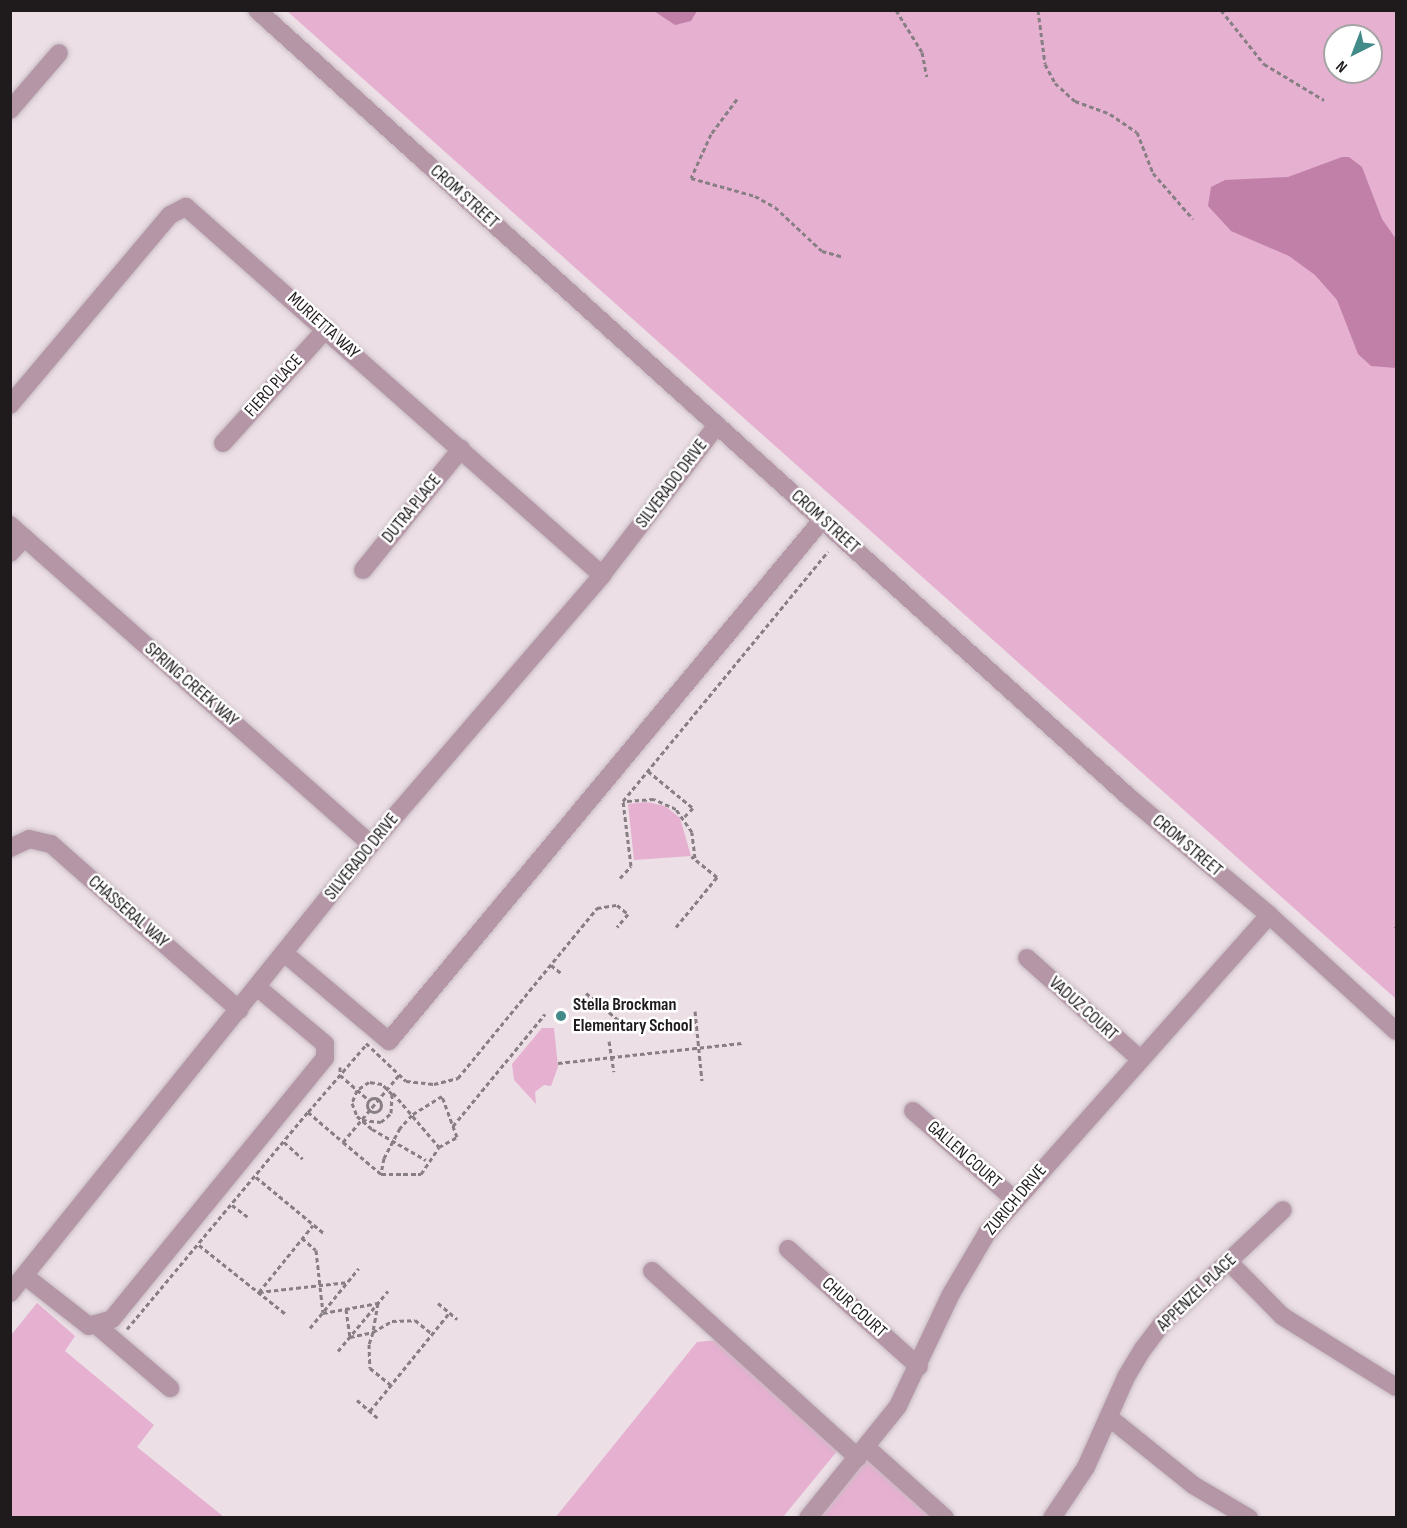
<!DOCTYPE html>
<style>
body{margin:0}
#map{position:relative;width:1407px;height:1528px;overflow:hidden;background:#ecdfe6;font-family:"Sofia Sans Condensed",sans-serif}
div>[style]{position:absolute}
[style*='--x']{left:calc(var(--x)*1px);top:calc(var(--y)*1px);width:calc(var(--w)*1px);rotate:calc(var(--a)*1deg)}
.green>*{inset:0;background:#e6b0d0}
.water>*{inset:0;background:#c180a8}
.path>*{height:3px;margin-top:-1.5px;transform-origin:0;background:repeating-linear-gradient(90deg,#877f83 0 4.5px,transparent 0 7.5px)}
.path>.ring{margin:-1.5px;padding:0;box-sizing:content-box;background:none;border:3px solid #877f83;border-radius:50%}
.roads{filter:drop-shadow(0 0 2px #c7bcc2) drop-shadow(0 0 2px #c7bcc2)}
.minor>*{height:18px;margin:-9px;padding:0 9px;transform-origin:9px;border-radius:9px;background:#b496a7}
.dots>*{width:16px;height:16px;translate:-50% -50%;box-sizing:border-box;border:3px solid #fff;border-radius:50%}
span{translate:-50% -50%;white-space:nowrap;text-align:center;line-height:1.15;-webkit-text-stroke:5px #fff;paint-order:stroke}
.street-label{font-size:18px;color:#1f1b1d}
.poi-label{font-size:18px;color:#1f1b1d;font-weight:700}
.left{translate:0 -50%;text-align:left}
.frame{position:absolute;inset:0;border:12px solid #1f1b1d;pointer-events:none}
.north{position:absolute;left:1323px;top:24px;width:60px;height:60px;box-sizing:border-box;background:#fff;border:2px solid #a5a4a5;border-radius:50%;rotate:222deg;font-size:16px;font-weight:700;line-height:24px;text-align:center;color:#1f1b1d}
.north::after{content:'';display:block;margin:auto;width:21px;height:27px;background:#438b88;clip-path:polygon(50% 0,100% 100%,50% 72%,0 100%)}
</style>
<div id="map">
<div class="green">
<div style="clip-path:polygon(evenodd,287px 11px,1396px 11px,1396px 999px,287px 11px,1335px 36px,1371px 36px,1371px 72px,1335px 72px,1335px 36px)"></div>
<div style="clip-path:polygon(647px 802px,665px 806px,680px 818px,691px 856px,634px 860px,628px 804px)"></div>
<div style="clip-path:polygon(542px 1028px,554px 1028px,558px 1067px,551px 1086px,544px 1085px,535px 1092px,536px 1104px,514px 1080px,512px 1064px)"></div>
<div style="clip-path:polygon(37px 1303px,75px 1336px,65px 1351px,154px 1425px,137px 1447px,224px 1517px,11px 1517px,11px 1335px)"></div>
<div style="clip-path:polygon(717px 1340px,838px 1450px,783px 1517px,555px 1518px,697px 1342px)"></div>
<div style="clip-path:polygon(866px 1447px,945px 1518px,808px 1518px)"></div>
</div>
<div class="water">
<div style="clip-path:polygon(654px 11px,697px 11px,691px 21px,675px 25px)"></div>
<div style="clip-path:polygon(1342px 157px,1349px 157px,1362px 167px,1382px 219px,1396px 239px,1396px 368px,1371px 366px,1358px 354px,1337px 300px,1315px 275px,1289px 256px,1231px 231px,1208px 206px,1211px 187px,1225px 180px,1288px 177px)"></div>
</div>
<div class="path">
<div style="--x:896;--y:10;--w:49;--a:58.2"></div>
<div style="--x:922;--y:52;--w:25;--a:79"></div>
<div style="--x:1038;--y:10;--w:54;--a:82.6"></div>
<div style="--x:1045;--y:64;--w:21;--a:62"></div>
<div style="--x:1055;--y:83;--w:27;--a:42"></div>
<div style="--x:1075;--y:101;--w:37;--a:20"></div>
<div style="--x:1110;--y:114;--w:32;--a:34"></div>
<div style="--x:1137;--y:132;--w:44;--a:68.7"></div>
<div style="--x:1153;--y:173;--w:61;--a:49"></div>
<div style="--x:1221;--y:10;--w:69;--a:51.5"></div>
<div style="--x:1264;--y:64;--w:70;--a:31"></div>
<div style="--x:737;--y:99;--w:44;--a:126.6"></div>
<div style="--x:711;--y:134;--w:48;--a:114.4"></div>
<div style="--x:691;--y:178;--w:66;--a:15.7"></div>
<div style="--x:755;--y:196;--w:23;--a:29"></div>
<div style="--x:775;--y:207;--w:64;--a:43.1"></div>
<div style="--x:822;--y:251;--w:20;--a:15"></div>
<div style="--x:648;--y:771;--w:58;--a:39.4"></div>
<div style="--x:693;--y:808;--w:13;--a:135"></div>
<div style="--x:695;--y:858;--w:26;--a:-97"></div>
<div style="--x:692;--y:832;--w:28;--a:-125"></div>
<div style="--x:676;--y:809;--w:24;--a:-156"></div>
<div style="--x:654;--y:799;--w:31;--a:176"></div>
<div style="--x:623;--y:801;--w:323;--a:-50.6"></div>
<div style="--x:620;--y:878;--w:16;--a:-47"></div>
<div style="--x:631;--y:866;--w:65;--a:-97"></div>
<div style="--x:1395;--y:926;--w:1;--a:45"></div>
<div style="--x:676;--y:927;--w:65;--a:-50.6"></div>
<div style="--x:717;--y:877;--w:33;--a:-141"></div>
<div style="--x:551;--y:965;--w:13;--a:39"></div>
<div style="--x:586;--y:993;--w:55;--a:39.8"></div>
<div style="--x:628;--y:1028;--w:9;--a:167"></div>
<div style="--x:695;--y:1011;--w:70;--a:84.3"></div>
<div style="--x:628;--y:1028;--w:11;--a:0"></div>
<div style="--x:609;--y:1041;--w:31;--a:81"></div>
<div style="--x:366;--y:1043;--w:55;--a:43.5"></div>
<div style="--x:406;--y:1081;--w:28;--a:6"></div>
<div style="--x:434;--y:1084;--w:25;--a:-14"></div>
<div style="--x:458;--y:1078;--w:220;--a:-50.7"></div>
<div style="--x:597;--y:908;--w:20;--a:-9"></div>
<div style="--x:617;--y:905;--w:14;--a:39"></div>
<div style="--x:628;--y:914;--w:17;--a:130"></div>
<div style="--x:365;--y:1046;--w:87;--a:130.8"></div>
<div style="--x:308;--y:1112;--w:46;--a:40.6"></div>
<div style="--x:343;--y:1142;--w:87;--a:-50.1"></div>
<div style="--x:558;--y:1063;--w:185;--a:-6.2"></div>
<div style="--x:340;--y:1067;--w:8;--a:90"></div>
<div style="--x:340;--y:1075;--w:38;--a:41"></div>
<div style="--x:393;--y:1093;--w:71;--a:49.6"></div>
<div class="ring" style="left:367px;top:1098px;width:11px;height:11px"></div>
<div style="--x:362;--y:1120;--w:19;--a:6"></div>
<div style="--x:381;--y:1122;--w:13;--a:-42"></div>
<div style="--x:391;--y:1113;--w:19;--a:-87"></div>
<div style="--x:392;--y:1094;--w:14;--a:-135"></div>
<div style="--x:382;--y:1084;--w:13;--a:-171"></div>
<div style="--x:369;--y:1082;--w:14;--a:146"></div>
<div style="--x:357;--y:1090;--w:14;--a:111"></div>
<div style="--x:352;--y:1103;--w:14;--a:69"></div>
<div style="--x:357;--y:1116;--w:20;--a:41"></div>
<div style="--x:372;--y:1129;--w:62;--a:29.9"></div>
<div style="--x:453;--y:1126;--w:145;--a:-50.6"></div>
<div style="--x:284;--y:1142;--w:25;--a:42"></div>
<div style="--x:343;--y:1142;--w:50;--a:40.1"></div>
<div style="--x:381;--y:1174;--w:40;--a:0"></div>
<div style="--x:421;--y:1174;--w:32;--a:-56"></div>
<div style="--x:439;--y:1147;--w:21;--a:-29"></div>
<div style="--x:457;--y:1137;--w:44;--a:-110.1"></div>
<div style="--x:442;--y:1096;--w:36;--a:148"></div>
<div style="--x:412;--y:1115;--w:18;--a:133"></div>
<div style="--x:400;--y:1128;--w:34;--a:118"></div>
<div style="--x:384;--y:1158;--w:16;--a:101"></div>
<div style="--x:256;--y:1177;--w:89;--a:39.6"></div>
<div style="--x:232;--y:1205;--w:21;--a:37"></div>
<div style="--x:302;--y:1238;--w:18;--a:41"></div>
<div style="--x:316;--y:1250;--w:63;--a:83.7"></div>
<div style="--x:323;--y:1313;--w:56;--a:-10.3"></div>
<div style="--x:378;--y:1303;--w:29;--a:100"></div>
<div style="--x:373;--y:1332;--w:22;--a:-30"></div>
<div style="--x:392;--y:1321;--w:23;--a:-2"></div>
<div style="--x:415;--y:1320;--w:22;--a:39"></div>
<div style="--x:199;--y:1245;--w:112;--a:38.5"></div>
<div style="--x:259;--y:1292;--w:90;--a:-6.4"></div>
<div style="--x:259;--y:1292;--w:86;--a:-51.1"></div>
<div style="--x:438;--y:1303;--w:25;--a:40"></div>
<div style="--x:346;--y:1309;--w:28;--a:82"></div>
<div style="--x:350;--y:1337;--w:24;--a:-12"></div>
<div style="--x:373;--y:1332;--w:13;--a:108"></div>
<div style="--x:369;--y:1344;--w:24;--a:88"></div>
<div style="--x:370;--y:1368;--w:27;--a:39"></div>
<div style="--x:310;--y:1328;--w:77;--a:-50.8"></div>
<div style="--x:127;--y:1329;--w:283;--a:-50.2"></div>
<div style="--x:338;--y:1351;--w:78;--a:-50.2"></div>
<div style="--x:357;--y:1400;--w:28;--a:41"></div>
<div style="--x:370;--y:1411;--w:126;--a:-51.1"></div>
</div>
<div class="roads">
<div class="minor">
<div style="--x:257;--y:10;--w:1177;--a:42.07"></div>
<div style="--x:1131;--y:799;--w:180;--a:40"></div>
<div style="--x:1269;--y:915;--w:172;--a:42.4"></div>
<div style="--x:10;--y:110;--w:75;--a:-49.3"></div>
<div style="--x:10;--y:405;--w:248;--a:-49.9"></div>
<div style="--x:170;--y:215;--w:18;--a:-27"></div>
<div style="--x:186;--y:207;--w:555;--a:41.5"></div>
<div style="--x:223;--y:443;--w:154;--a:-47.9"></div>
<div style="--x:10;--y:525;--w:482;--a:41.5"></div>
<div style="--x:10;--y:553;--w:21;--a:-47"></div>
<div style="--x:363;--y:570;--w:156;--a:-51"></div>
<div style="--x:10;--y:848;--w:21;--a:-25"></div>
<div style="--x:29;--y:839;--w:23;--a:13"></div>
<div style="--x:51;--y:844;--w:251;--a:41.4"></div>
<div style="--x:284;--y:953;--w:137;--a:40"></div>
<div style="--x:389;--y:1041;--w:677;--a:-50.27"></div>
<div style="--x:1027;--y:958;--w:152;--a:41.8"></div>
<div style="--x:913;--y:1111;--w:134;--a:41.1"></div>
<div style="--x:788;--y:1249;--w:176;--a:42"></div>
<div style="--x:1230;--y:1263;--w:74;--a:45.5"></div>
<div style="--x:1282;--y:1316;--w:134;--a:31.9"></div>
<div style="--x:652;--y:1271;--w:278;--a:42.2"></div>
<div style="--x:25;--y:1276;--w:81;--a:38"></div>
<div style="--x:89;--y:1326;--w:24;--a:-17"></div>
<div style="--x:112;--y:1319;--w:337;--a:-50.8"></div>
<div style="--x:325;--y:1058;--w:14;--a:-90"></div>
<div style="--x:325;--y:1044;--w:89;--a:-140"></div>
<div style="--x:10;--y:1293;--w:576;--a:-51.2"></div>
<div style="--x:371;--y:844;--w:355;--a:-49.3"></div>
<div style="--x:602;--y:575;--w:189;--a:-52.5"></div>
<div style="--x:95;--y:1324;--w:99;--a:40.5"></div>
<div style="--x:1111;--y:1419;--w:105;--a:38.8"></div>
<div style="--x:1193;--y:1485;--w:65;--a:30.5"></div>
<div style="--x:866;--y:1447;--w:106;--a:41.9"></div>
<div style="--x:808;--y:1518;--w:144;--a:-51.2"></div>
<div style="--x:898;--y:1406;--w:124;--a:-64.7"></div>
<div style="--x:951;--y:1294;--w:71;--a:-59.5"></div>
<div style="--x:987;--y:1233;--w:425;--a:-48.4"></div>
<div style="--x:1052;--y:1518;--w:61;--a:-56.3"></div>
<div style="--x:1086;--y:1467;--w:98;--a:-66"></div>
<div style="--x:1126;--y:1377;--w:33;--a:-59"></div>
<div style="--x:1143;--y:1349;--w:31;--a:-53"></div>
<div style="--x:1162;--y:1324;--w:166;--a:-43.3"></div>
</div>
</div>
<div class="dots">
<div style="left:561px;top:1016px;background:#438b88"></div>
</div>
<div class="street-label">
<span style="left:464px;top:197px;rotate:42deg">CROM STREET</span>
<span style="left:323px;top:326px;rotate:42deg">MURIETTA WAY</span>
<span style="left:274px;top:386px;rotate:-48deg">FIERO PLACE</span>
<span style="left:672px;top:484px;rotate:-53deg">SILVERADO DRIVE</span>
<span style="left:412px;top:509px;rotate:-51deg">DUTRA PLACE</span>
<span style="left:825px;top:522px;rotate:42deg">CROM STREET</span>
<span style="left:191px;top:685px;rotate:41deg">SPRING CREEK WAY</span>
<span style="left:1187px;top:846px;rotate:40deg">CROM STREET</span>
<span style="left:362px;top:857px;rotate:-51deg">SILVERADO DRIVE</span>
<span style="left:128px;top:912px;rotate:41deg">CHASSERAL WAY</span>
<span style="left:1083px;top:1009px;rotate:42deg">VADUZ COURT</span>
<span style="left:964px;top:1155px;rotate:41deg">GALLEN COURT</span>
<span style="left:1016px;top:1200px;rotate:-50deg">ZURICH DRIVE</span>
<span style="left:1197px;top:1293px;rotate:-44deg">APPENZEL PLACE</span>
<span style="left:854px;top:1308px;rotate:42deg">CHUR COURT</span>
</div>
<div class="poi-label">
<span class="left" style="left:573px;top:1016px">Stella Brockman<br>Elementary School</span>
</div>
<div class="frame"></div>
<div class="north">N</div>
</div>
